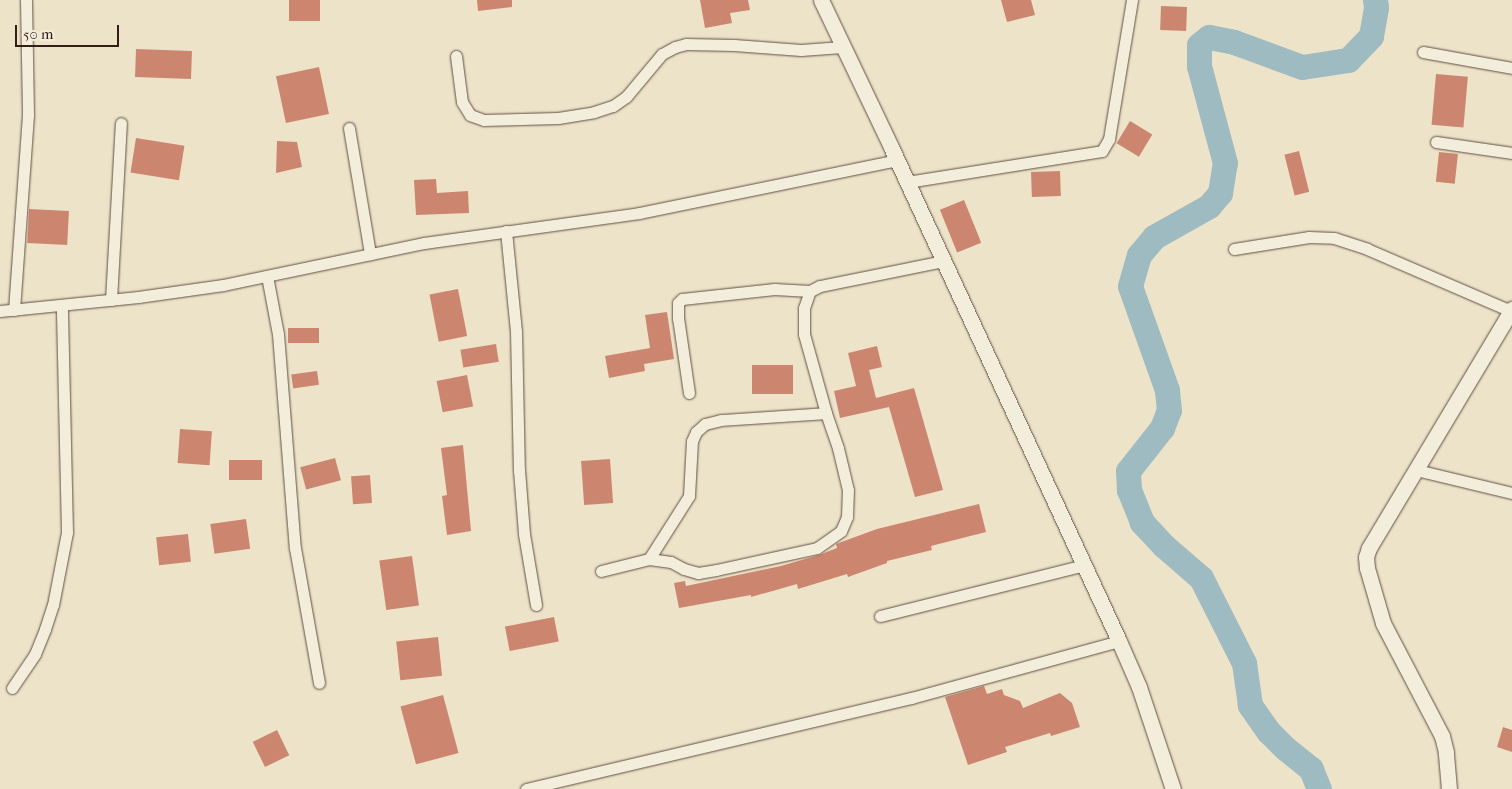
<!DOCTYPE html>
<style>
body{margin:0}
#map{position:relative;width:1512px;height:789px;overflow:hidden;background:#ede3c9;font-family:"IM FELL French Canon",serif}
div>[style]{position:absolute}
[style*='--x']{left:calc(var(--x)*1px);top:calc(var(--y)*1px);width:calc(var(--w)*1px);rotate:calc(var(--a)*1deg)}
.river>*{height:25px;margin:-12.5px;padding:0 12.5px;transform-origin:12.5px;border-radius:12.5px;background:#9ebbc1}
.building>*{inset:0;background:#cc8670;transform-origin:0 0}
.roads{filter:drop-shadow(0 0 1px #624e41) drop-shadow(0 0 1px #624e41)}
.street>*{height:11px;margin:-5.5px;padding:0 5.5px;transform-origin:5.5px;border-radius:5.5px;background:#f3eddc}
.secondary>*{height:15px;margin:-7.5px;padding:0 7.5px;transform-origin:7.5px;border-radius:7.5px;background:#f3eddc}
span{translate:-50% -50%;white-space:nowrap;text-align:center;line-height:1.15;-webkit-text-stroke:4px #f3eddc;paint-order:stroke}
.scale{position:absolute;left:15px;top:25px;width:104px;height:22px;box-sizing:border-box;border:2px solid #341d14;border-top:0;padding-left:6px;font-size:15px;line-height:18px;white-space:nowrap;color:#341d14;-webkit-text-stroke:4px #f3eddc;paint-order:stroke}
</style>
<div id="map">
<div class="river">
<div style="--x:1319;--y:789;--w:22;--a:-112"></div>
<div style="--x:1311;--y:769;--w:32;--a:-141"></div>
<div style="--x:1286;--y:749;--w:25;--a:-135"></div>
<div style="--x:1268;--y:731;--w:32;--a:-125"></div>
<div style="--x:1250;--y:705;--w:42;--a:-98.1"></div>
<div style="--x:1244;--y:663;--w:95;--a:-116.8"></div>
<div style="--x:1201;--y:578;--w:49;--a:-139.1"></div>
<div style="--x:1164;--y:546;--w:33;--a:-133"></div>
<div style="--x:1142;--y:522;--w:35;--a:-112"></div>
<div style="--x:1129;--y:490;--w:19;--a:-93"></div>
<div style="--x:1128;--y:471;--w:55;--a:-51.7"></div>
<div style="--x:1162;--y:428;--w:19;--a:-69"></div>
<div style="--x:1169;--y:410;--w:20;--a:-96"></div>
<div style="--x:1167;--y:390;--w:110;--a:-109.6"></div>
<div style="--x:1130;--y:286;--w:32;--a:-74"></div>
<div style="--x:1139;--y:255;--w:23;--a:-50"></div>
<div style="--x:1154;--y:237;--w:63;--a:-29.4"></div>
<div style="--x:1209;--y:206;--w:17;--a:-50"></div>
<div style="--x:1220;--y:193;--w:30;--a:-81"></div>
<div style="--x:1225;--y:163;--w:100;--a:-105"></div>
<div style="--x:1199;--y:66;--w:21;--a:-90"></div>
<div style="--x:1199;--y:45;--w:13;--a:-39"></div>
<div style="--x:1209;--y:37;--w:25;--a:11"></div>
<div style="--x:1234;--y:42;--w:72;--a:20.2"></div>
<div style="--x:1302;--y:67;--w:47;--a:-8.7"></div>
<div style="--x:1348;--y:60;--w:33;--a:-46"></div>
<div style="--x:1371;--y:36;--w:29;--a:-80"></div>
<div style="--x:1376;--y:7;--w:7;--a:-98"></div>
</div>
<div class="building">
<div style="left:289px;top:0;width:31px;height:21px"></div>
<div style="clip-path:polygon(477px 0,512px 0,512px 7px,478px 11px)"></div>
<div style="clip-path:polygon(700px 0,748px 0,750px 10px,730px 13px,732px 23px,705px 28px)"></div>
<div style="clip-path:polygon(1001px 0,1031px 0,1035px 15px,1007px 22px)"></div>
<div style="left:1161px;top:6px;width:26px;height:24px;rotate:2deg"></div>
<div style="left:136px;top:49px;width:56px;height:28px;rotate:2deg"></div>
<div style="left:319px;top:67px;width:48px;height:44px;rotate:78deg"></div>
<div style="left:1436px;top:74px;width:32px;height:51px;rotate:5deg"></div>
<div style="left:1130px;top:121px;width:26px;height:26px;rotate:31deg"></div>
<div style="left:136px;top:138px;width:49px;height:35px;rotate:9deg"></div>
<div style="clip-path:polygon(277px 141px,297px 142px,302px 167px,276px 173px)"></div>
<div style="left:1299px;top:151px;width:42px;height:15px;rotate:76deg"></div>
<div style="left:1439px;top:152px;width:19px;height:30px;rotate:6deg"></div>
<div style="left:1060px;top:171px;width:25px;height:29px;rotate:88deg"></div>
<div style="clip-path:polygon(436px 179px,437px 193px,468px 191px,469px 213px,416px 215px,414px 180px)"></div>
<div style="left:964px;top:200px;width:46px;height:26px;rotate:68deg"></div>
<div style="left:29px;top:209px;width:40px;height:34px;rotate:3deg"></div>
<div style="left:458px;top:289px;width:48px;height:29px;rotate:79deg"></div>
<div style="clip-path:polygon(667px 312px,674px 359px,644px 364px,645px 371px,609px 378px,605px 356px,650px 348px,645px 315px)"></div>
<div style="left:288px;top:328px;width:31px;height:15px"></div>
<div style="left:496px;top:344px;width:18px;height:36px;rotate:81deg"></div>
<div style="clip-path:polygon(877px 346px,882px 367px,869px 370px,876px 398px,914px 388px,943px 490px,915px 497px,889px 407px,840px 418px,834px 391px,856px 386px,848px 353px)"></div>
<div style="left:793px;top:365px;width:29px;height:41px;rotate:90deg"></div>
<div style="left:317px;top:371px;width:14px;height:26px;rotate:82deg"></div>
<div style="left:467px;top:375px;width:32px;height:31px;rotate:79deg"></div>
<div style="left:180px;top:429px;width:32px;height:34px;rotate:4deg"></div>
<div style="clip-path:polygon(463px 445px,471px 531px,447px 535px,442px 496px,447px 495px,441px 448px)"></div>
<div style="left:335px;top:458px;width:23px;height:36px;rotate:75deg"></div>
<div style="left:610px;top:459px;width:44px;height:29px;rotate:86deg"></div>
<div style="left:262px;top:460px;width:20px;height:33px;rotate:90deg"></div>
<div style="left:370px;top:475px;width:28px;height:19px;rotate:86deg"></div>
<div style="clip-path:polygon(979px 504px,986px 532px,931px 546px,932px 550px,887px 561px,887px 563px,848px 577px,847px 574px,798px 589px,797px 584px,751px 597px,751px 595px,679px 608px,674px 583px,685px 581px,686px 586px,781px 566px,819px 555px,837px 548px,836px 544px,877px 529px)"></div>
<div style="left:246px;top:519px;width:30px;height:36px;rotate:82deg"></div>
<div style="left:188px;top:534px;width:28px;height:32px;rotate:84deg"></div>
<div style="left:412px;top:556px;width:50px;height:33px;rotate:82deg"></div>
<div style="left:554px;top:617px;width:25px;height:50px;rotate:79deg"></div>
<div style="left:438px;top:637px;width:39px;height:42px;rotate:84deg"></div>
<div style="clip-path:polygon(984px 686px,987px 694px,1002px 689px,1004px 695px,1020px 701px,1023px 708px,1060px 693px,1072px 703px,1080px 727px,1051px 736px,1050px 733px,1005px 747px,1007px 752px,968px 765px,945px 697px)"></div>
<div style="left:443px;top:695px;width:60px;height:44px;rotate:75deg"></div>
<div style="clip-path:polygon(1503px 727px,1512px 730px,1512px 752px,1497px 747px)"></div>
<div style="left:277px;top:730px;width:28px;height:27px;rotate:64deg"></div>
</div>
<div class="roads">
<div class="street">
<div style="--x:1423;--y:52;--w:90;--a:10.2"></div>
<div style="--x:456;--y:56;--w:46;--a:82.6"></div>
<div style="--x:462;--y:102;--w:15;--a:58"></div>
<div style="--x:470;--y:115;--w:15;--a:20"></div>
<div style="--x:484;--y:120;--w:74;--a:-1.5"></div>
<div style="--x:558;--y:118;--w:36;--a:-9"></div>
<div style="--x:594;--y:112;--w:20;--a:-18"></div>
<div style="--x:613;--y:106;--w:16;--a:-35"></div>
<div style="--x:626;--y:97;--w:56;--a:-50.1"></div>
<div style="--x:662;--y:54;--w:15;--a:-28"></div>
<div style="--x:675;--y:47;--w:11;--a:-15"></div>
<div style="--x:686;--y:44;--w:48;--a:1.2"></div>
<div style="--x:734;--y:45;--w:67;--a:4.3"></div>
<div style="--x:801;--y:50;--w:41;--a:-4.2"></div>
<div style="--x:349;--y:128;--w:128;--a:80.5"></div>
<div style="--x:1436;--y:142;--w:77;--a:8.2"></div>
<div style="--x:907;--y:182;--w:197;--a:-9"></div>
<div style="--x:1102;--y:151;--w:14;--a:-60"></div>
<div style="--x:1109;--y:139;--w:141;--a:-80.6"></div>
<div style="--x:506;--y:231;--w:100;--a:84.3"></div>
<div style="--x:516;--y:331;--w:139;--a:88.8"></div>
<div style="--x:519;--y:470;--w:64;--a:85.5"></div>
<div style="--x:524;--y:534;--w:72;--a:80.4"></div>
<div style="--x:1234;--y:249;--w:76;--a:-9.1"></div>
<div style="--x:1309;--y:237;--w:25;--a:2"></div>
<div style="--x:1334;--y:238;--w:35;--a:18"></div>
<div style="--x:1367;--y:249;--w:157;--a:23.3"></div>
<div style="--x:267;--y:276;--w:59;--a:79.3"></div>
<div style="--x:278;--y:334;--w:215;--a:85.5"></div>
<div style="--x:295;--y:548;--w:137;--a:79.9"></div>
<div style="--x:111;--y:300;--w:177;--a:-86.8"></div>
<div style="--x:14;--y:310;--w:196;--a:-85.9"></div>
<div style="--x:28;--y:114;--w:114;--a:-91"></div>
<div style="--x:0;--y:311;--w:139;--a:-5.8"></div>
<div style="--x:138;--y:297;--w:86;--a:-8"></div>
<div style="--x:223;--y:285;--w:205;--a:-11.8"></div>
<div style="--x:424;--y:243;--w:217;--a:-7.9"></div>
<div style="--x:639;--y:213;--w:264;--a:-11.6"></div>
<div style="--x:689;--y:393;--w:76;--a:-98.3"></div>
<div style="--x:678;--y:318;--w:15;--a:-90"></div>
<div style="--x:678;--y:303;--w:6;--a:-45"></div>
<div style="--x:682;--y:299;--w:93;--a:-6.2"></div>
<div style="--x:774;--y:289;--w:36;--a:3"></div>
<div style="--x:1416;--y:470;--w:99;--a:13.5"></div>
<div style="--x:649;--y:559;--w:75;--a:-57.6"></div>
<div style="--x:689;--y:496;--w:55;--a:-86.9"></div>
<div style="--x:692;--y:441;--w:10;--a:-66"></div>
<div style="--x:696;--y:432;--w:12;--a:-42"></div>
<div style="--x:705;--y:424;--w:16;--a:-14"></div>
<div style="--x:721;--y:420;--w:105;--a:-3.8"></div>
<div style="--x:601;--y:571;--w:49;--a:-14"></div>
<div style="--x:649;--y:559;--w:22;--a:8"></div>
<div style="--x:671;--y:562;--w:15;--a:28"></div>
<div style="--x:684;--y:569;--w:15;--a:16"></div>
<div style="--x:698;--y:573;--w:18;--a:-9"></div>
<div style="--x:716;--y:570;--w:103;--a:-12.3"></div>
<div style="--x:817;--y:548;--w:29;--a:-35"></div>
<div style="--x:841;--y:531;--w:15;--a:-67"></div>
<div style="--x:847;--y:517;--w:27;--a:-88"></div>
<div style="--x:848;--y:490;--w:43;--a:-103.4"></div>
<div style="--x:838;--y:448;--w:37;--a:-109"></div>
<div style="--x:826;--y:413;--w:82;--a:-105.6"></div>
<div style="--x:804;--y:334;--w:26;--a:-90"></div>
<div style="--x:804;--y:308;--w:18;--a:-71"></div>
<div style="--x:810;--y:291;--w:11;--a:-27"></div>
<div style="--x:820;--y:286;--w:126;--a:-11.5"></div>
<div style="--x:880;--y:616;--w:210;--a:-14"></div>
<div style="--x:12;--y:688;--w:41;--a:-55.9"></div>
<div style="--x:35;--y:654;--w:27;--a:-68"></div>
<div style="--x:45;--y:629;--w:25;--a:-72"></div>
<div style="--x:53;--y:605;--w:74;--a:-79.1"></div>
<div style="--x:67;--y:532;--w:227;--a:-91.3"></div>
<div style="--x:526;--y:789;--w:396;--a:-13.3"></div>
<div style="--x:911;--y:698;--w:216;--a:-15.3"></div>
</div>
<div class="secondary">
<div style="--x:821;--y:0;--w:163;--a:64.5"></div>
<div style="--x:891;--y:147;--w:544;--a:65.22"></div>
<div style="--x:1119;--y:641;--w:50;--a:66.5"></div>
<div style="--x:1139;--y:687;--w:108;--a:71.6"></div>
<div style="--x:1449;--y:789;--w:37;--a:-95"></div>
<div style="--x:1446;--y:752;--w:16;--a:-104"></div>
<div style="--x:1442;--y:736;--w:127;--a:-117.6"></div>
<div style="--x:1383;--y:623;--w:57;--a:-106.2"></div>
<div style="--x:1367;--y:568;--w:11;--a:-95"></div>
<div style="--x:1366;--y:557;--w:9;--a:-72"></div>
<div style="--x:1369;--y:548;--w:279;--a:-59.1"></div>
</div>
</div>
<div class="scale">50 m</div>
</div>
